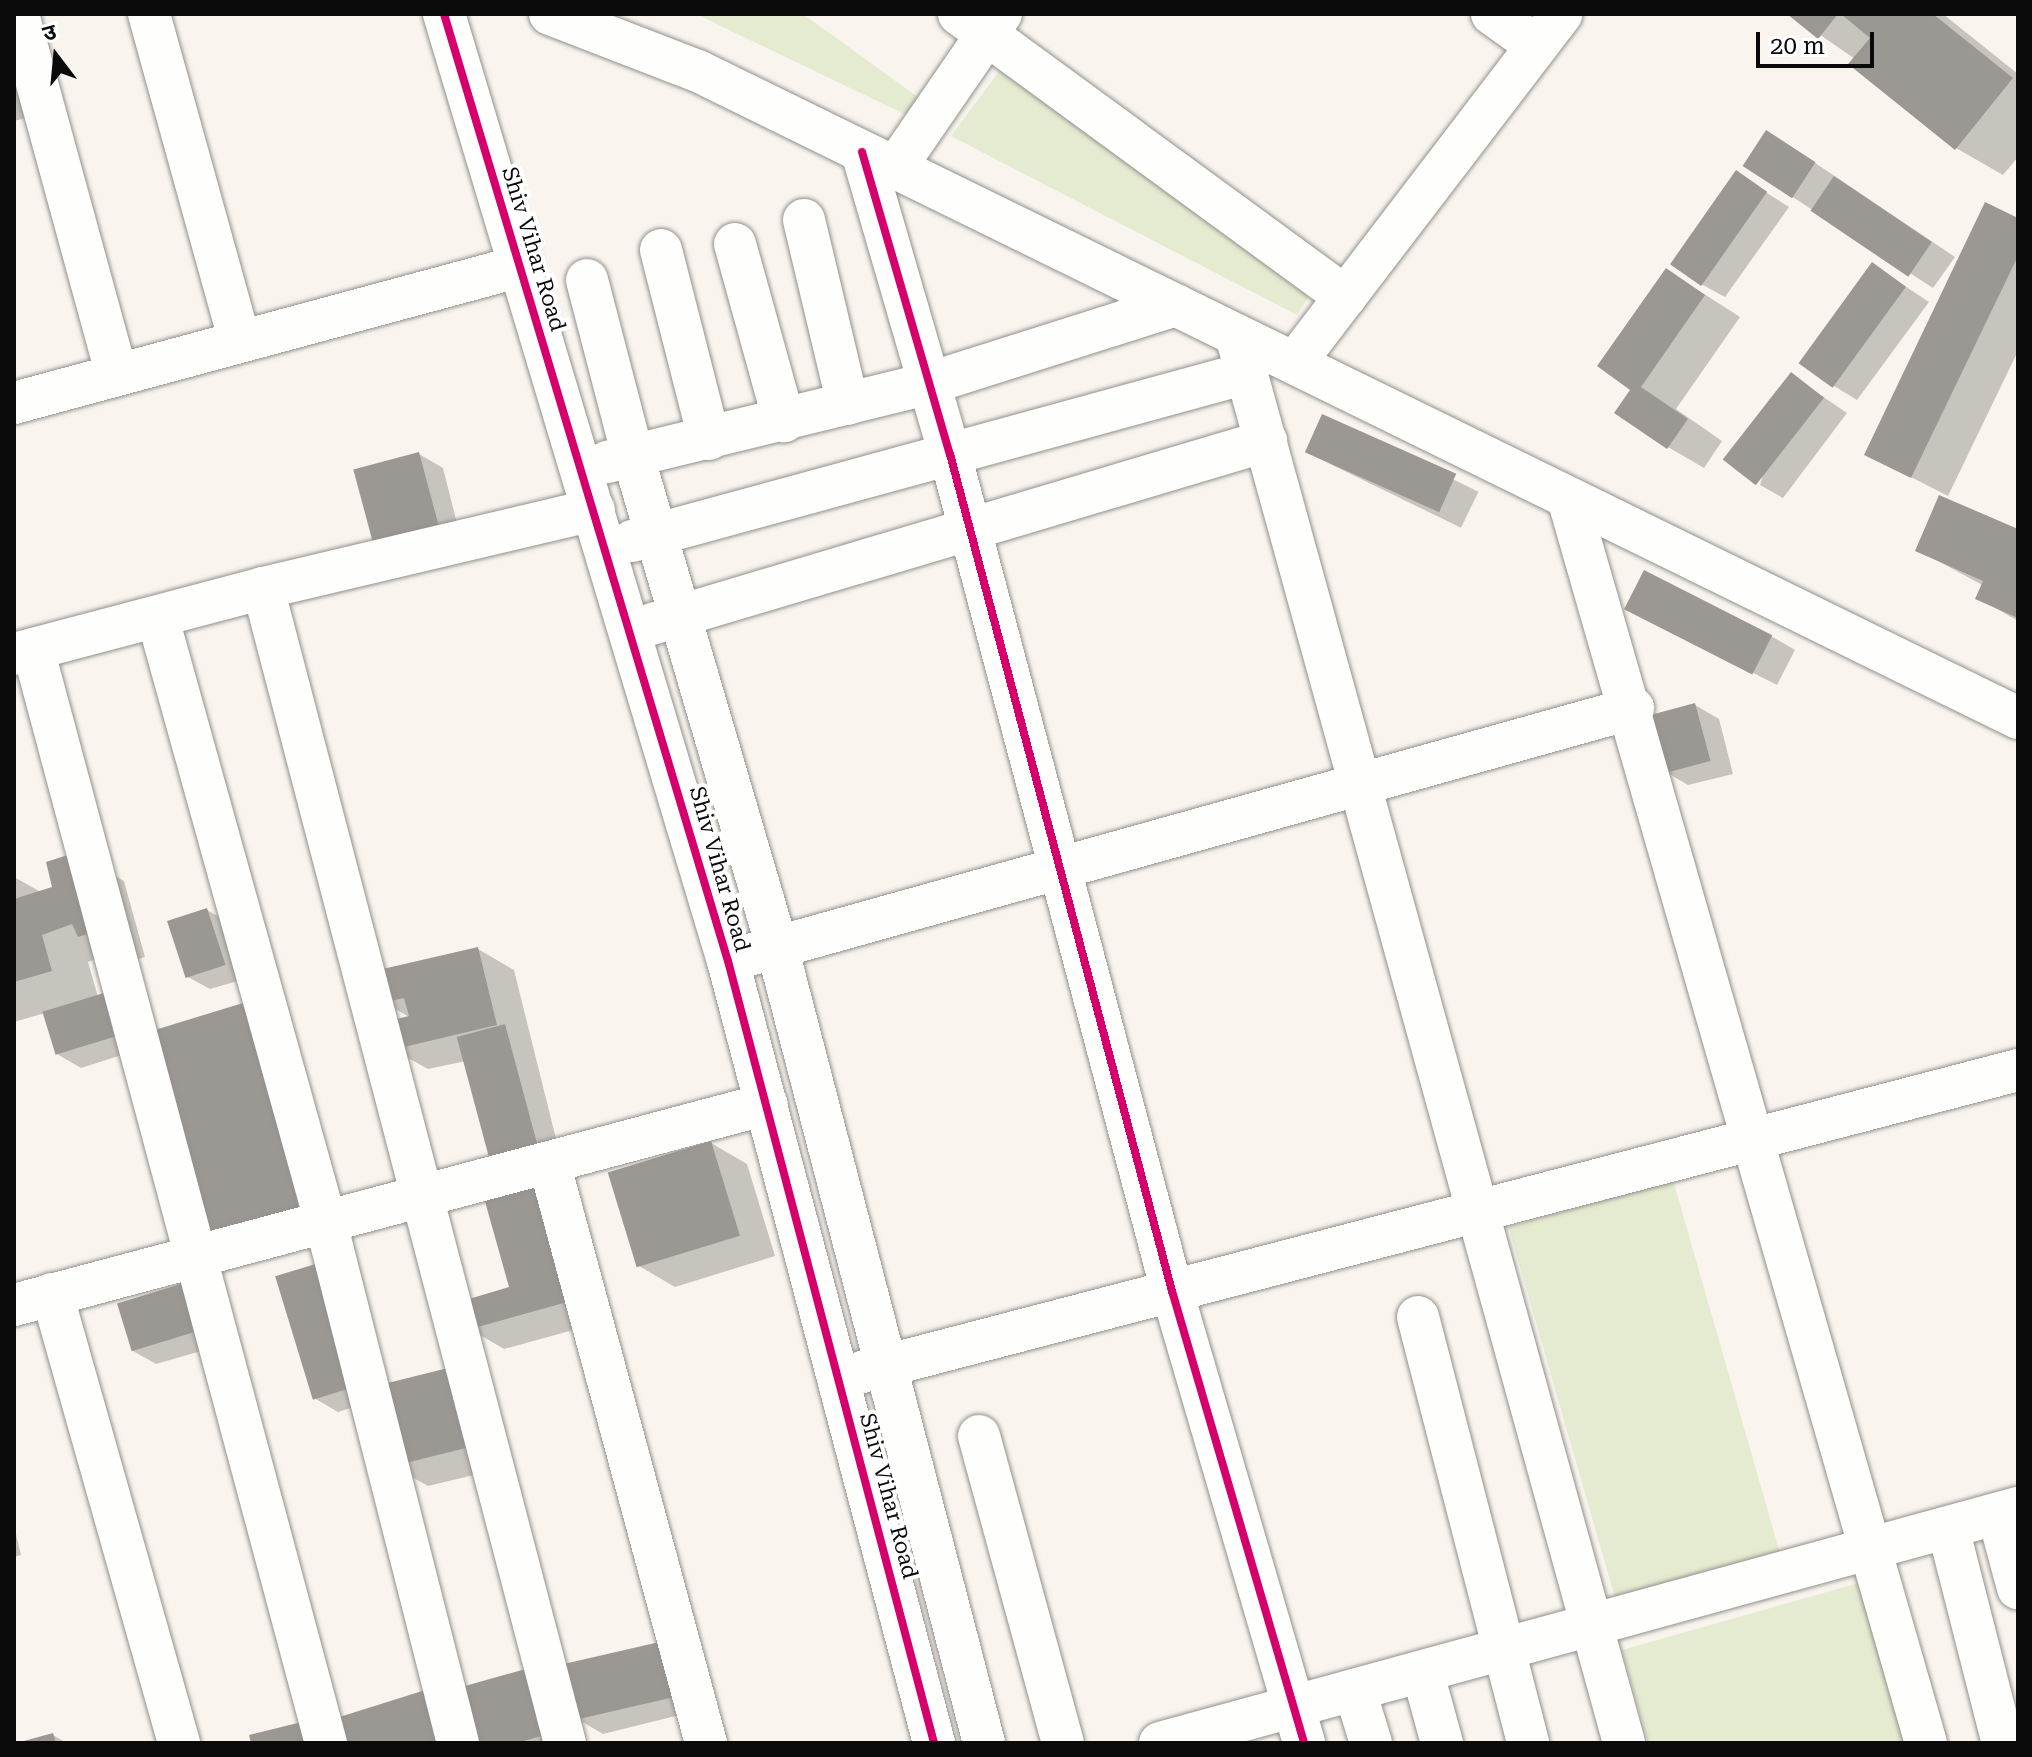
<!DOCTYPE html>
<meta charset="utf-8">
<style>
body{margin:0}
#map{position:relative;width:2032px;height:1757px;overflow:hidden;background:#f9f5ee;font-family:"Roboto Serif","Noto Sans Devanagari",serif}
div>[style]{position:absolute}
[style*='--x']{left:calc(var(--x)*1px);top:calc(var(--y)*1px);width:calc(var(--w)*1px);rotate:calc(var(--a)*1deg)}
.green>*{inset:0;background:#e5ebd0;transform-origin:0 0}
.shadow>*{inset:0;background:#0003;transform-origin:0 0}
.building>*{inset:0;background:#9b9894;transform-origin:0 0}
.roads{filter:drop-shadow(0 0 2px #92908d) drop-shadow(0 0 2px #92908d)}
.minor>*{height:42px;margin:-21px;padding:0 21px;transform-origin:21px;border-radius:21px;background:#fefefc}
.cycleway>*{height:8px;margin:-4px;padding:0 4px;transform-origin:4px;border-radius:4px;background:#d6006c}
span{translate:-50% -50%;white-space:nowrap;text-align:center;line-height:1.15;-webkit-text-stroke:8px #fff;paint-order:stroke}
.street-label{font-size:22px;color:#0a0a0a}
.frame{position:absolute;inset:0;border:16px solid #0a0a0a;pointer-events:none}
.north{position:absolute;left:16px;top:16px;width:80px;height:80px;-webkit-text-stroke:6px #fff;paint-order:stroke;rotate:344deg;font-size:22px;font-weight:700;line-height:32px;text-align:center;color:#0a0a0a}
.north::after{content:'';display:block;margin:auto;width:28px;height:36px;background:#0a0a0a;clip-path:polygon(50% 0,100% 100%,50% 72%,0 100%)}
.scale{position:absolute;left:1756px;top:32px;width:118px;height:36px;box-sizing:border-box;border:4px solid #0a0a0a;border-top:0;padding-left:10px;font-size:24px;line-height:28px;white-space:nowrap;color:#0a0a0a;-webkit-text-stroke:6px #fff;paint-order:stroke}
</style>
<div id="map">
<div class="green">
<div style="clip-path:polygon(696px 14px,803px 14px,933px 108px,925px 124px)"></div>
<div style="clip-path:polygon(1000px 70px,1313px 290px,1297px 315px,951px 136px)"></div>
<div style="left:1673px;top:1180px;width:391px;height:171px;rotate:74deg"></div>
<div style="clip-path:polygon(1862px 1582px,1907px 1743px,1648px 1743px,1622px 1650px)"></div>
</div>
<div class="shadow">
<div style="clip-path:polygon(1790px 14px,1943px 14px,2018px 74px,2018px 157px,2003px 175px,1956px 148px,1855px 59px)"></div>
<div style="clip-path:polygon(14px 22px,57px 110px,14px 121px)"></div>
<div style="clip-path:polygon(1790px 146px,1955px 257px,1933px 288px,1745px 166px)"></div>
<div style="clip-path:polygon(1736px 173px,1789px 207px,1725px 297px,1701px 284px)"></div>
<div style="clip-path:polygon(2018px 220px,2018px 351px,1948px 496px,1866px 454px)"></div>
<div style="clip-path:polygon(1873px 265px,1929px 302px,1857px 400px,1834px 386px)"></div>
<div style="clip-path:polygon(1667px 270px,1740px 317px,1676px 409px,1722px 441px,1704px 468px,1668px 447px,1633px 389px)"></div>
<div style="clip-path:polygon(1791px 375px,1847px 413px,1783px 498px,1760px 485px)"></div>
<div style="left:1323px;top:416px;width:173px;height:40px;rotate:26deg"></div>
<div style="clip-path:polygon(419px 454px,443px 468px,464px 551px,377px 553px)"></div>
<div style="clip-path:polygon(2018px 531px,2018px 621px,1978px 598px,1984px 586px,1918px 550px)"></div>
<div style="clip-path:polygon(1651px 621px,1771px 636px,1795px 650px,1777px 685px)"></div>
<div style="clip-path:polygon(1695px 705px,1719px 719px,1733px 774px,1688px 785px,1664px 771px)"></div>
<div style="clip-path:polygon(77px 854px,124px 881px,145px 957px,127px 963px,111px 953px,88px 962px,98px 997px,147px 1027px,153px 1045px,81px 1068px,57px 1054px,45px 1013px,14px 1022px,14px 877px,41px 892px,54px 888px)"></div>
<div style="clip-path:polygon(207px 910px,231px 924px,248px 978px,210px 989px,186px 976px)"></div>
<div style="clip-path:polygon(478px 949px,514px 970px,564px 1171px,520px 1184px,466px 1061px,428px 1069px,392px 1049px,411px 1018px,383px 1002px)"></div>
<div style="clip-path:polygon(711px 1143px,747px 1164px,775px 1256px,675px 1287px,639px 1266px)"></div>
<div style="clip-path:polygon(486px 1199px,613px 1319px,504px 1349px,468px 1328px,511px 1289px)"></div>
<div style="clip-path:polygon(346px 1278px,379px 1387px,511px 1466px,428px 1486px,392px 1466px,376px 1400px,338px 1412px,314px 1398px)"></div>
<div style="clip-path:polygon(184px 1286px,222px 1345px,156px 1364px,133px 1351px)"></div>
<div style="clip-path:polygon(14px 1526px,21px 1555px,14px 1557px)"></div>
<div style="clip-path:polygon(668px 1642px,704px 1709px,603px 1734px,579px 1720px)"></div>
<div style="clip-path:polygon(553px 1684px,570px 1743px,253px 1743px,334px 1730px)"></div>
<div style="clip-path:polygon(53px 1735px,67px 1743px,24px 1743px)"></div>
</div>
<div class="building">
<div style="clip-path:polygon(1787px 14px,1838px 14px,1818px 39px)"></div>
<div style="clip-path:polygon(1841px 14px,1933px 14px,2013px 78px,1955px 150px,1848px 64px,1870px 38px)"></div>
<div style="left:1766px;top:130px;width:59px;height:43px;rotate:33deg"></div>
<div style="left:1736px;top:170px;width:38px;height:115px;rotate:35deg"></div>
<div style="left:1834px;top:176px;width:118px;height:42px;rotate:34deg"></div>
<div style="clip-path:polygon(1985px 202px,2018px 218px,2018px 256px,1911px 478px,1864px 455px)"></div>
<div style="left:1872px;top:262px;width:42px;height:125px;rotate:36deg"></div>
<div style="clip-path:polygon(1666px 268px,1705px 295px,1641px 387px,1688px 419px,1667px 449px,1614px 413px,1630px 390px,1597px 366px)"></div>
<div style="left:1791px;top:372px;width:42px;height:111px;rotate:38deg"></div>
<div style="left:1322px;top:414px;width:147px;height:42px;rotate:24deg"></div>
<div style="left:419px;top:452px;width:89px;height:68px;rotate:75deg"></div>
<div style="clip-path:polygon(1939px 495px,2018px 529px,2018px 618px,1975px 599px,1983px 581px,1915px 551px)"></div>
<div style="left:1644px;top:570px;width:144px;height:44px;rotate:27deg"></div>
<div style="left:1695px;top:703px;width:60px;height:47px;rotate:75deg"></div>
<div style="clip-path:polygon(77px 852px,99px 930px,78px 937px,72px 924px,42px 935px,52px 971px,14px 982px,14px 899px,52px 887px,46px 862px)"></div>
<div style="left:207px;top:908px;width:60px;height:42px;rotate:72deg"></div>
<div style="clip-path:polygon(478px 947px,497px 1025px,391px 1050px,384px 1022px,409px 1016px,404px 998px,381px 1003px,374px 971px)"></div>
<div style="left:117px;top:989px;width:45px;height:78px;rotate:73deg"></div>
<div style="left:243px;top:1003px;width:212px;height:99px;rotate:73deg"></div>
<div style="left:505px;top:1024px;width:139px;height:50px;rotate:75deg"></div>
<div style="left:711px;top:1141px;width:99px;height:108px;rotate:73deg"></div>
<div style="clip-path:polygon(544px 1181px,578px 1299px,467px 1330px,459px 1302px,509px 1287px,484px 1198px)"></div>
<div style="left:322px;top:1262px;width:129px;height:49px;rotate:73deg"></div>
<div style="left:184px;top:1283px;width:50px;height:70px;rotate:73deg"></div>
<div style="left:456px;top:1366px;width:82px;height:88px;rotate:76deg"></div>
<div style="left:668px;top:1640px;width:57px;height:108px;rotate:77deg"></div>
<div style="clip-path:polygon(529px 1668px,548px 1734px,517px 1743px,467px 1743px,451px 1690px)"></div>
<div style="clip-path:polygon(438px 1686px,450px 1743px,336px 1743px,330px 1720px)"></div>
<div style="clip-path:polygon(318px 1718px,324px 1743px,251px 1743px,249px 1735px)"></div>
<div style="clip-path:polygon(53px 1733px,56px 1743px,20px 1743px,20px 1742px)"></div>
</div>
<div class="roads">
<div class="minor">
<div style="--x:18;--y:14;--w:374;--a:74.7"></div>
<div style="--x:149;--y:14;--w:340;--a:74.5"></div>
<div style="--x:444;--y:14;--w:989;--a:73.31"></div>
<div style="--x:728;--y:961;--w:809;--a:75.24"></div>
<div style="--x:550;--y:14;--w:159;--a:21.1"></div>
<div style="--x:698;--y:71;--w:1470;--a:26.11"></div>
<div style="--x:959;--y:14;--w:479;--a:36.2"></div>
<div style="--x:1492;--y:14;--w:55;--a:35.4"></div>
<div style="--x:862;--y:152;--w:315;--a:73.8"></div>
<div style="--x:950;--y:454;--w:866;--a:75.15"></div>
<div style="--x:1172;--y:1291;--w:471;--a:73.7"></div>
<div style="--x:895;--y:168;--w:187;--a:-55.5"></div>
<div style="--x:804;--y:220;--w:189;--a:76.6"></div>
<div style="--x:735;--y:244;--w:184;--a:74.5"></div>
<div style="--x:661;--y:250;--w:195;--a:75.7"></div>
<div style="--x:587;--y:280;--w:182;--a:75.4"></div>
<div style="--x:633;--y:456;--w:512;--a:73.65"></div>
<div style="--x:777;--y:947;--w:822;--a:75.42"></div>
<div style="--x:1236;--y:335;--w:1460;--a:74.59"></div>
<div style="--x:1296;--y:361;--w:437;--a:-52.6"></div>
<div style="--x:14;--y:403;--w:525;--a:-15.12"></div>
<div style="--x:607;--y:462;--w:333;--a:-13.7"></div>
<div style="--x:930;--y:383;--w:258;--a:-17.6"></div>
<div style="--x:1568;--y:498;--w:1295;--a:73.96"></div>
<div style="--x:632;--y:541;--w:638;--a:-15.28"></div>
<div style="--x:263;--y:588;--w:1194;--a:75.35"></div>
<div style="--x:158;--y:619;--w:627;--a:74.46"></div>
<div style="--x:326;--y:1223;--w:536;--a:75.76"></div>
<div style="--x:652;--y:624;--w:641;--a:-16.6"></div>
<div style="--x:33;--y:649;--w:1133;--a:75.01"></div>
<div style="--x:14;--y:654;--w:258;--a:-14.8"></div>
<div style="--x:263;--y:588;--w:340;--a:-13.3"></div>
<div style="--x:749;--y:955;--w:918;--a:-15.61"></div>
<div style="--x:550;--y:1166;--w:598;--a:74.87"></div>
<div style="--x:52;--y:1294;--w:467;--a:74.2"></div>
<div style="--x:14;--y:1305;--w:779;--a:-14.95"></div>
<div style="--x:1418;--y:1317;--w:440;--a:75.5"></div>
<div style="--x:862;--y:1372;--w:1195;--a:-14.64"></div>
<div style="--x:979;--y:1436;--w:318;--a:74.7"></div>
<div style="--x:1998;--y:1514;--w:77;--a:74.9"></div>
<div style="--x:1948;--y:1528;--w:222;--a:75.7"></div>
<div style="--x:1423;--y:1674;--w:72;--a:74.6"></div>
<div style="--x:1355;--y:1691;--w:54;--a:72.9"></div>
<div style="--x:1160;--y:1743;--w:890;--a:-15.32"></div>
</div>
</div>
<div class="cycleway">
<div style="--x:444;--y:14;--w:989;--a:73.31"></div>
<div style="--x:728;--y:961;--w:809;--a:75.24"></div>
<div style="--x:862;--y:152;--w:315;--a:73.8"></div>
<div style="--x:950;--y:454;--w:866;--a:75.15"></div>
<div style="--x:1172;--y:1291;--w:471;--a:73.7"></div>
</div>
<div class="street-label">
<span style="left:534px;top:249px;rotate:73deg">Shiv Vihar Road</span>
<span style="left:720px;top:869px;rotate:74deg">Shiv Vihar Road</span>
<span style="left:889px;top:1496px;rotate:75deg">Shiv Vihar Road</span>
</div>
<div class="frame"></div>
<div class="north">उ</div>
<div class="scale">20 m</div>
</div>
